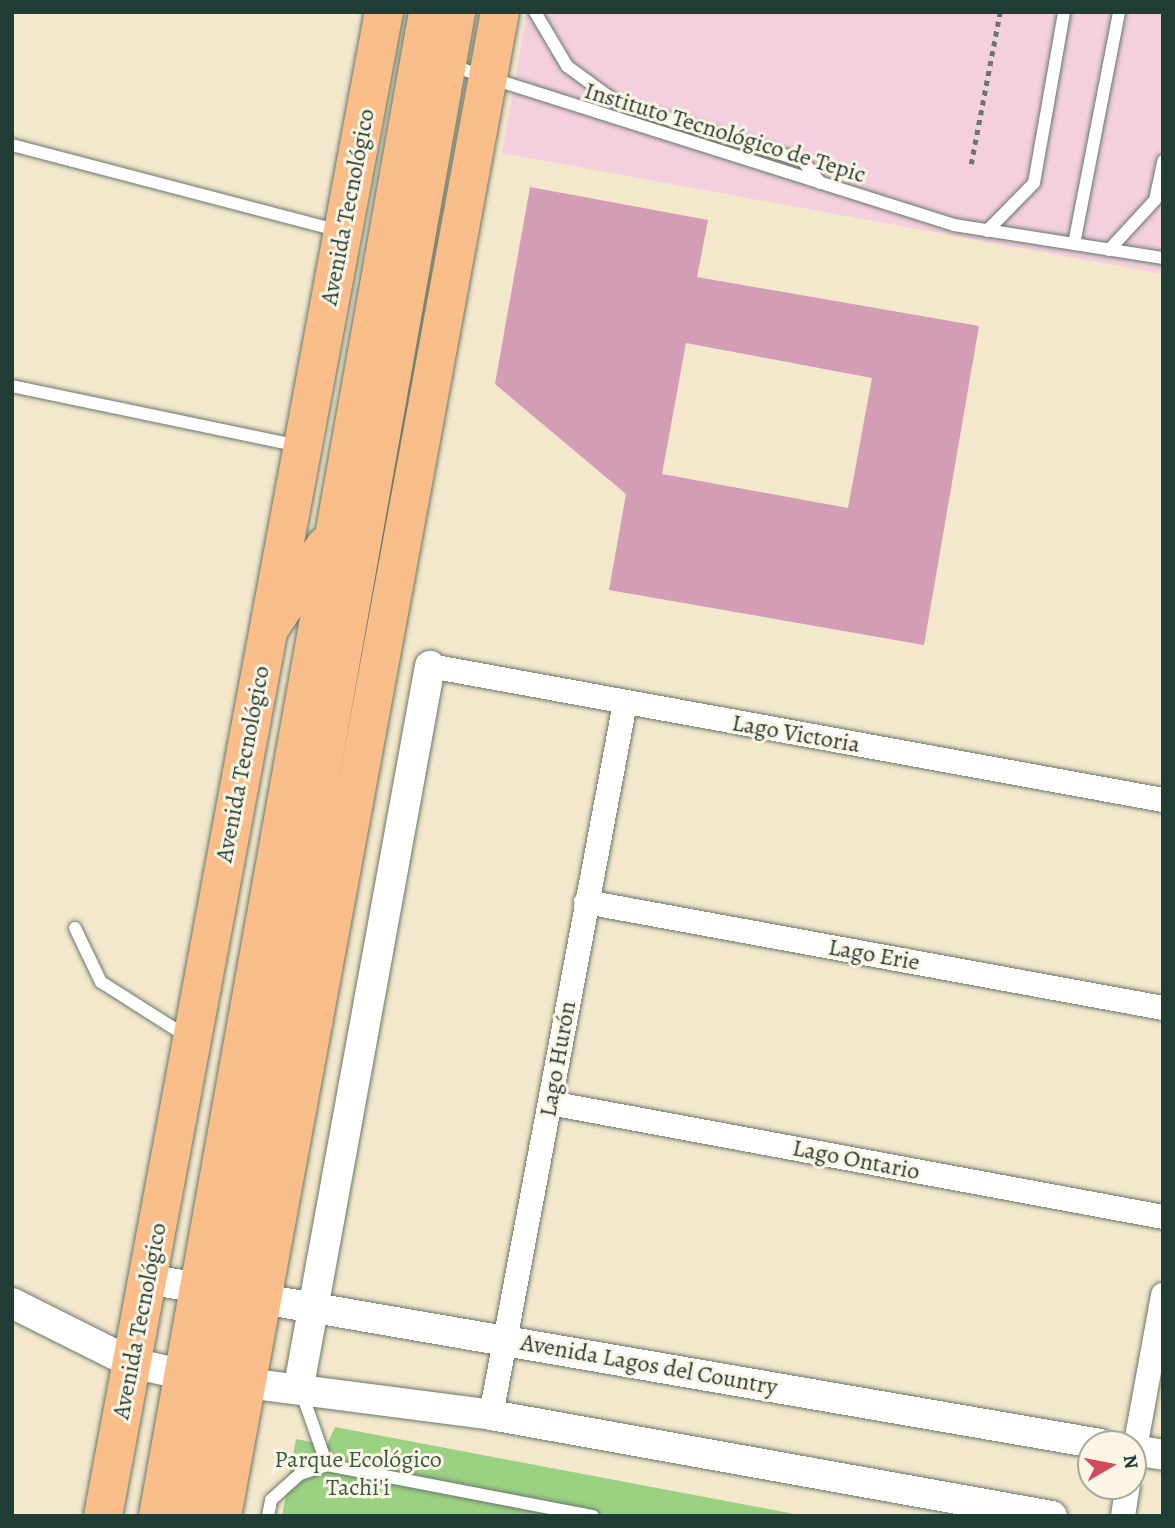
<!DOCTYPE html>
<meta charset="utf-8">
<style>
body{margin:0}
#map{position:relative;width:1175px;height:1528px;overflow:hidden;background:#f3e7cc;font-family:Alegreya,serif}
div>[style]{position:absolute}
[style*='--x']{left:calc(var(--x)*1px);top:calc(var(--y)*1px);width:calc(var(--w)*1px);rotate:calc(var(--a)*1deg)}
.built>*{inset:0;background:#f4cfde}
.green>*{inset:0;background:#9bd182}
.building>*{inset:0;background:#d29db5}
.path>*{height:4.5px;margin-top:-2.25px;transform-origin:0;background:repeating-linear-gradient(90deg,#697869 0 5px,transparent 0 10px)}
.roads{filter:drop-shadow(0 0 2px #697869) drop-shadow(0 0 2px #697869)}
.service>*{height:12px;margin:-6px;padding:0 6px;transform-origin:6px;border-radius:6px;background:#fff}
.minor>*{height:24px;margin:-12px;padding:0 12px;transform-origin:12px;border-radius:12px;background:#fff}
.tertiary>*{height:30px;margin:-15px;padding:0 15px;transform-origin:15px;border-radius:15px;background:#fff}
.primary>*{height:38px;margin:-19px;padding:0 19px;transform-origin:19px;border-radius:19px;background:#f8bd88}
.trunk>*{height:38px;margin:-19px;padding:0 19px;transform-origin:19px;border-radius:19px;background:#f8bd88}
span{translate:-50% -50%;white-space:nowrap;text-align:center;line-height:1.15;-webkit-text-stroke:6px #fcf5e5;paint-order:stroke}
.street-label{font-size:24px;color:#1f3d34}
.park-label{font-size:24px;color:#385b44}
.frame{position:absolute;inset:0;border:14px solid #1f3d34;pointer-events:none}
.north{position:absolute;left:1077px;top:1430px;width:70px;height:70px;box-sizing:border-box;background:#fcf5e5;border:2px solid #a4ab9e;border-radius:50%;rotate:80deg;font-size:19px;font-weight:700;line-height:28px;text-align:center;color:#1f3d34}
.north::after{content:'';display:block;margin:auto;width:24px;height:32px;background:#d1495b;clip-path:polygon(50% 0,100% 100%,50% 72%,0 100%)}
</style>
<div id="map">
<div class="built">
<div style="clip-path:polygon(527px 12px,1163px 12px,1163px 274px,502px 153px)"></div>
</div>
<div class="green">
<div style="clip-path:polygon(335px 1427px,805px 1516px,282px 1516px,296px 1439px,327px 1445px)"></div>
</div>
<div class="building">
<div style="clip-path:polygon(evenodd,530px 187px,708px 220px,697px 277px,979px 326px,924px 645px,609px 590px,626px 494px,495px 384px,530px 187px,686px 343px,872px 378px,848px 508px,662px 474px,686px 343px)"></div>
</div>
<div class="path">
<div style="--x:971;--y:164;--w:155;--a:-79.2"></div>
</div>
<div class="roads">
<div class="service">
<div style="--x:535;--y:12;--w:63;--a:59.3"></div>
<div style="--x:567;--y:66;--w:64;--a:36.2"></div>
<div style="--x:619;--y:104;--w:193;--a:17.2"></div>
<div style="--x:803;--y:161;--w:28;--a:52"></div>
<div style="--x:452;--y:66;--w:527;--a:17.57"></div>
<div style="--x:954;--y:225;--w:212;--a:9"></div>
<div style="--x:12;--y:145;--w:339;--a:14.7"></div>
<div style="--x:987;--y:231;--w:67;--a:-45.6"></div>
<div style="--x:1034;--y:183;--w:174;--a:-80"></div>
<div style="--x:1074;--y:244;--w:236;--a:-79"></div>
<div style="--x:1109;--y:250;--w:68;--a:-47.4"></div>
<div style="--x:1155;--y:200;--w:40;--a:-78"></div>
<div style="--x:12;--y:386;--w:293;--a:11.8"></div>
<div style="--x:75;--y:928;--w:60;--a:64.3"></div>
<div style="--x:101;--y:982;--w:101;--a:32.4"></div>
<div style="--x:301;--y:1391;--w:78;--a:70.6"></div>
<div style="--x:327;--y:1465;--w:271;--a:10.9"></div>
<div style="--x:268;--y:1516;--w:16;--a:-79"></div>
<div style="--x:271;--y:1500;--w:39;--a:-42"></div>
<div style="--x:300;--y:1474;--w:28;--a:-18"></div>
</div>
<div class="minor">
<div style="--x:430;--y:666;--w:745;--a:10.36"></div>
<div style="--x:586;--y:902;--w:587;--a:10.41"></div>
<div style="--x:550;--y:1103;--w:624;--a:10.53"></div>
<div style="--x:491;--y:1415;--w:724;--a:-79.34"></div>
<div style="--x:1133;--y:1459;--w:167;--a:-79.6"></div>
<div style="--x:1123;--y:1516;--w:30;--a:-81"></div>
</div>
<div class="tertiary">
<div style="--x:147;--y:1279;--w:967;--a:9.82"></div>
<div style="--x:12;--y:1303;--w:134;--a:26.6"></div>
<div style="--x:132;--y:1363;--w:54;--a:12.8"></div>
<div style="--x:185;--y:1375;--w:309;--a:7.4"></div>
<div style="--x:491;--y:1415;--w:570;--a:10.21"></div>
<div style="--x:299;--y:1386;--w:732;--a:-79.69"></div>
<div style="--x:1133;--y:1450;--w:30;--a:9"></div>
</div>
<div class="primary">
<div style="--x:103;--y:1516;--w:1530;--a:-79.42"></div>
<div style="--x:222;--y:1516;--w:1529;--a:-79.53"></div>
</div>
<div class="trunk">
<div style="--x:269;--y:629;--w:100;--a:-56"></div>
<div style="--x:325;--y:783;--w:68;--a:73.7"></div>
<div style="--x:280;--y:1033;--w:64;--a:-52.6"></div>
<div style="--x:158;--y:1516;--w:1528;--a:-79.82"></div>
<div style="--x:189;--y:1516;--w:1528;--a:-79.93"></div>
</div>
</div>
<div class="street-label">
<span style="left:725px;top:133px;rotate:17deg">Instituto Tecnológico de Tepic</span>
<span style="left:348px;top:207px;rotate:-79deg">Avenida Tecnológico</span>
<span style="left:796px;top:734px;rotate:10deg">Lago Victoria</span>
<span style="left:243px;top:764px;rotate:-79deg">Avenida Tecnológico</span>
<span style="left:874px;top:955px;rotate:10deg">Lago Erie</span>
<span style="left:558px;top:1059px;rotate:-80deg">Lago Hurón</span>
<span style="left:856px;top:1160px;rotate:11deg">Lago Ontario</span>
<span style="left:140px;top:1321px;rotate:-79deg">Avenida Tecnológico</span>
<span style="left:649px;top:1365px;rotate:10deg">Avenida Lagos del Country</span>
</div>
<div class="park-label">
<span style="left:358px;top:1474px">Parque Ecológico<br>Tachi'i</span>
</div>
<div class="frame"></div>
<div class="north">N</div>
</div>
